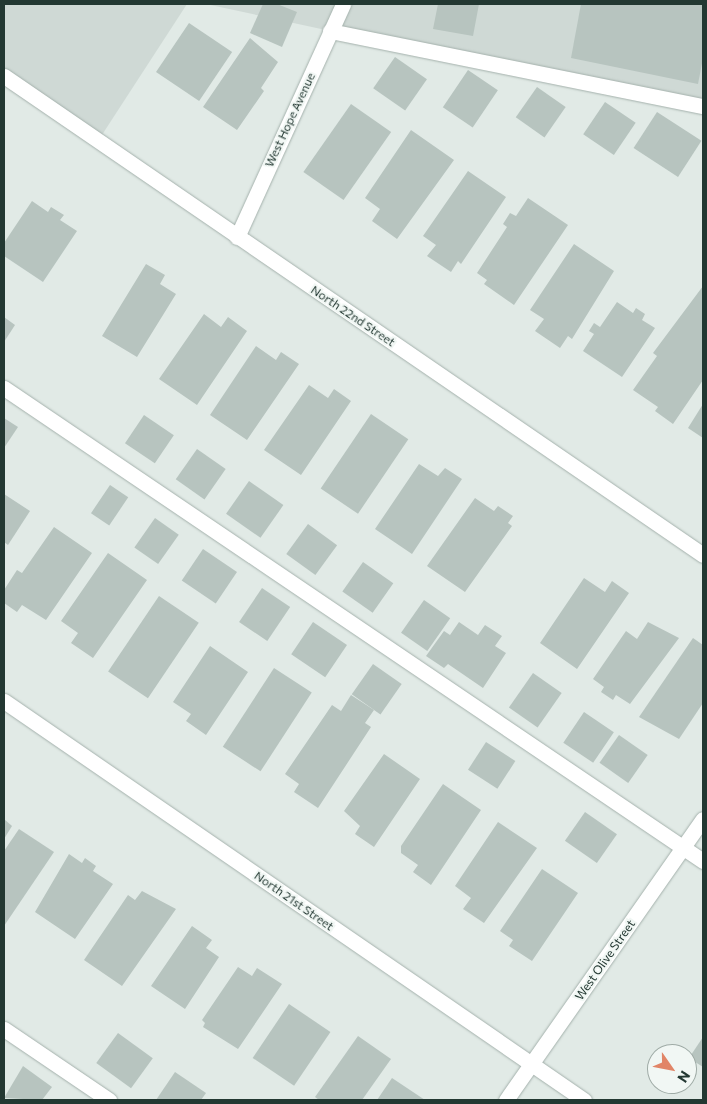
<!DOCTYPE html>
<style>
body{margin:0}
#map{position:relative;width:707px;height:1104px;overflow:hidden;background:#e1eae6;font-family:Commissioner,sans-serif}
div>[style]{position:absolute}
[style*='--x']{left:calc(var(--x)*1px);top:calc(var(--y)*1px);width:calc(var(--w)*1px);rotate:calc(var(--a)*1deg)}
.built>*{inset:0;background:#cfd9d5}
.building>*{inset:0;background:#b7c4bf;transform-origin:0 0}
.roads{filter:drop-shadow(0 0 1px #a4b1ac) drop-shadow(0 0 1px #a4b1ac)}
.service>*{height:15px;margin:-7.5px;padding:0 7.5px;transform-origin:7.5px;border-radius:7.5px;background:#fff}
.minor>*{height:15px;margin:-7.5px;padding:0 7.5px;transform-origin:7.5px;border-radius:7.5px;background:#fff}
span{translate:-50% -50%;white-space:nowrap;text-align:center;line-height:1.15;-webkit-text-stroke:4px #f1f7f4;paint-order:stroke}
.street-label{font-size:12px;color:#233832}
.frame{position:absolute;inset:0;border:5px solid #233832;pointer-events:none}
.north{position:absolute;left:647px;top:1044px;width:50px;height:50px;box-sizing:border-box;background:#f1f7f4;border:1px solid #9faba6;border-radius:50%;rotate:123deg;font-size:14px;font-weight:700;line-height:20px;text-align:center;color:#233832}
.north::after{content:'';display:block;margin:auto;width:18px;height:22px;background:#e18567;clip-path:polygon(50% 0,100% 100%,50% 72%,0 100%)}
</style>
<div id="map">
<div class="built">
<div style="clip-path:polygon(4px 4px,187px 4px,98px 141px,4px 76px)"></div>
<div style="clip-path:polygon(206px 4px,703px 4px,703px 106px,349px 35px)"></div>
</div>
<div class="building">
<div style="clip-path:polygon(263px 4px,277px 4px,297px 12px,282px 47px,250px 33px)"></div>
<div style="clip-path:polygon(438px 4px,479px 4px,473px 36px,433px 29px)"></div>
<div style="clip-path:polygon(581px 4px,703px 4px,703px 58px,698px 84px,571px 58px)"></div>
<div style="left:189px;top:23px;width:52px;height:59px;rotate:34deg"></div>
<div style="clip-path:polygon(250px 38px,278px 62px,261px 88px,264px 91px,237px 130px,203px 107px)"></div>
<div style="left:395px;top:57px;width:39px;height:38px;rotate:35deg"></div>
<div style="left:468px;top:70px;width:36px;height:45px;rotate:34deg"></div>
<div style="left:537px;top:87px;width:35px;height:37px;rotate:35deg"></div>
<div style="left:605px;top:102px;width:37px;height:39px;rotate:34deg"></div>
<div style="left:351px;top:104px;width:49px;height:83px;rotate:35deg"></div>
<div style="left:657px;top:112px;width:53px;height:43px;rotate:33deg"></div>
<div style="clip-path:polygon(411px 130px,454px 160px,397px 239px,372px 221px,380px 209px,365px 198px)"></div>
<div style="clip-path:polygon(468px 171px,506px 197px,461px 264px,458px 261px,451px 272px,427px 256px,436px 245px,423px 236px)"></div>
<div style="clip-path:polygon(528px 198px,568px 225px,514px 305px,484px 284px,487px 280px,477px 273px,507px 227px,503px 224px,510px 213px,516px 216px)"></div>
<div style="clip-path:polygon(32px 201px,48px 212px,51px 207px,64px 215px,60px 220px,77px 231px,43px 282px,4px 256px,4px 243px)"></div>
<div style="clip-path:polygon(574px 244px,614px 271px,572px 339px,568px 336px,560px 348px,535px 331px,544px 319px,530px 310px)"></div>
<div style="clip-path:polygon(146px 264px,165px 275px,160px 284px,176px 294px,137px 357px,102px 336px)"></div>
<div style="clip-path:polygon(703px 286px,703px 380px,673px 424px,655px 411px,658px 407px,633px 390px,657px 356px,653px 353px)"></div>
<div style="clip-path:polygon(617px 302px,633px 313px,636px 308px,645px 314px,642px 320px,655px 328px,622px 377px,583px 351px,594px 334px,589px 331px,594px 323px,600px 327px)"></div>
<div style="clip-path:polygon(204px 314px,221px 327px,228px 317px,247px 331px,197px 405px,159px 379px)"></div>
<div style="clip-path:polygon(4px 317px,15px 325px,4px 342px)"></div>
<div style="clip-path:polygon(256px 346px,276px 360px,281px 352px,299px 364px,247px 440px,210px 415px)"></div>
<div style="clip-path:polygon(309px 385px,328px 398px,334px 389px,351px 401px,301px 475px,264px 450px)"></div>
<div style="clip-path:polygon(703px 404px,703px 438px,688px 428px)"></div>
<div style="left:371px;top:414px;width:45px;height:90px;rotate:34deg"></div>
<div style="left:144px;top:415px;width:36px;height:34px;rotate:34deg"></div>
<div style="clip-path:polygon(4px 418px,18px 427px,4px 448px)"></div>
<div style="left:197px;top:449px;width:35px;height:37px;rotate:35deg"></div>
<div style="clip-path:polygon(419px 464px,438px 476px,445px 468px,462px 479px,412px 554px,375px 529px)"></div>
<div style="left:249px;top:481px;width:42px;height:40px;rotate:35deg"></div>
<div style="left:110px;top:485px;width:22px;height:34px;rotate:34deg"></div>
<div style="clip-path:polygon(4px 494px,30px 511px,8px 545px,4px 542px)"></div>
<div style="clip-path:polygon(475px 498px,494px 511px,498px 506px,513px 516px,508px 523px,512px 526px,465px 592px,427px 566px)"></div>
<div style="left:155px;top:518px;width:29px;height:36px;rotate:35deg"></div>
<div style="left:308px;top:524px;width:36px;height:37px;rotate:36deg"></div>
<div style="clip-path:polygon(54px 527px,92px 553px,46px 620px,22px 605px,17px 612px,4px 603px,4px 590px,17px 570px,22px 573px)"></div>
<div style="left:203px;top:549px;width:41px;height:38px;rotate:34deg"></div>
<div style="clip-path:polygon(108px 553px,147px 580px,93px 658px,71px 643px,78px 633px,61px 621px)"></div>
<div style="left:363px;top:562px;width:37px;height:36px;rotate:35deg"></div>
<div style="clip-path:polygon(584px 578px,605px 592px,612px 581px,629px 593px,577px 669px,540px 643px)"></div>
<div style="left:262px;top:588px;width:34px;height:41px;rotate:34deg"></div>
<div style="left:159px;top:596px;width:48px;height:91px;rotate:34deg"></div>
<div style="left:424px;top:600px;width:32px;height:40px;rotate:35deg"></div>
<div style="left:313px;top:622px;width:41px;height:39px;rotate:34deg"></div>
<div style="clip-path:polygon(459px 622px,478px 635px,485px 625px,502px 636px,495px 646px,506px 653px,483px 688px,448px 664px,444px 668px,426px 656px,444px 631px,450px 635px)"></div>
<div style="clip-path:polygon(648px 622px,679px 638px,630px 704px,616px 695px,613px 700px,601px 692px,604px 687px,593px 679px,626px 631px,637px 639px)"></div>
<div style="clip-path:polygon(693px 638px,703px 645px,703px 703px,679px 739px,639px 717px)"></div>
<div style="clip-path:polygon(210px 646px,248px 672px,206px 735px,186px 721px,191px 714px,173px 702px)"></div>
<div style="left:373px;top:664px;width:35px;height:37px;rotate:35deg"></div>
<div style="left:274px;top:668px;width:45px;height:94px;rotate:33deg"></div>
<div style="left:533px;top:673px;width:35px;height:42px;rotate:35deg"></div>
<div style="clip-path:polygon(351px 695px,374px 710px,365px 723px,371px 727px,318px 808px,294px 792px,299px 784px,285px 774px,332px 705px,341px 711px)"></div>
<div style="left:584px;top:712px;width:36px;height:37px;rotate:34deg"></div>
<div style="left:619px;top:735px;width:35px;height:34px;rotate:35deg"></div>
<div style="left:486px;top:742px;width:35px;height:33px;rotate:33deg"></div>
<div style="clip-path:polygon(384px 754px,420px 779px,374px 847px,355px 834px,360px 826px,344px 811px)"></div>
<div style="clip-path:polygon(443px 784px,481px 810px,431px 885px,413px 872px,418px 865px,401px 853px,401px 846px)"></div>
<div style="left:585px;top:812px;width:39px;height:35px;rotate:35deg"></div>
<div style="clip-path:polygon(4px 819px,12px 826px,4px 839px)"></div>
<div style="clip-path:polygon(498px 822px,537px 848px,484px 923px,463px 909px,471px 898px,455px 886px)"></div>
<div style="clip-path:polygon(19px 829px,54px 852px,4px 926px,4px 851px)"></div>
<div style="clip-path:polygon(69px 854px,82px 863px,85px 858px,96px 866px,93px 871px,113px 884px,75px 939px,35px 912px)"></div>
<div style="clip-path:polygon(542px 869px,578px 893px,532px 961px,509px 946px,513px 940px,500px 931px)"></div>
<div style="clip-path:polygon(142px 891px,176px 909px,122px 986px,84px 960px,128px 895px,135px 900px)"></div>
<div style="clip-path:polygon(192px 926px,212px 940px,206px 948px,219px 957px,185px 1009px,151px 986px)"></div>
<div style="clip-path:polygon(238px 967px,252px 976px,257px 968px,282px 984px,238px 1049px,203px 1027px,205px 1023px,202px 1020px)"></div>
<div style="left:289px;top:1004px;width:50px;height:65px;rotate:34deg"></div>
<div style="left:118px;top:1033px;width:43px;height:37px;rotate:36deg"></div>
<div style="clip-path:polygon(358px 1036px,391px 1059px,362px 1100px,319px 1100px,315px 1097px)"></div>
<div style="clip-path:polygon(703px 1037px,703px 1067px,689px 1058px)"></div>
<div style="clip-path:polygon(23px 1066px,52px 1087px,42px 1100px,4px 1098px)"></div>
<div style="clip-path:polygon(175px 1072px,206px 1093px,201px 1100px,156px 1100px)"></div>
<div style="clip-path:polygon(392px 1078px,425px 1100px,377px 1100px)"></div>
</div>
<div class="roads">
<div class="service">
<div style="--x:330;--y:31;--w:380;--a:11.4"></div>
<div style="--x:4;--y:388;--w:844;--a:34.09"></div>
<div style="--x:4;--y:1029;--w:127;--a:34.1"></div>
</div>
<div class="minor">
<div style="--x:4;--y:76;--w:847;--a:34.42"></div>
<div style="--x:237;--y:237;--w:256;--a:-65.5"></div>
<div style="--x:4;--y:701;--w:704;--a:34.53"></div>
<div style="--x:506;--y:1100;--w:343;--a:-55"></div>
</div>
</div>
<div class="street-label">
<span style="left:290px;top:120px;rotate:-65deg">West Hope Avenue</span>
<span style="left:353px;top:316px;rotate:34deg">North 22nd Street</span>
<span style="left:294px;top:901px;rotate:35deg">North 21st Street</span>
<span style="left:605px;top:960px;rotate:-55deg">West Olive Street</span>
</div>
<div class="frame"></div>
<div class="north">N</div>
</div>
